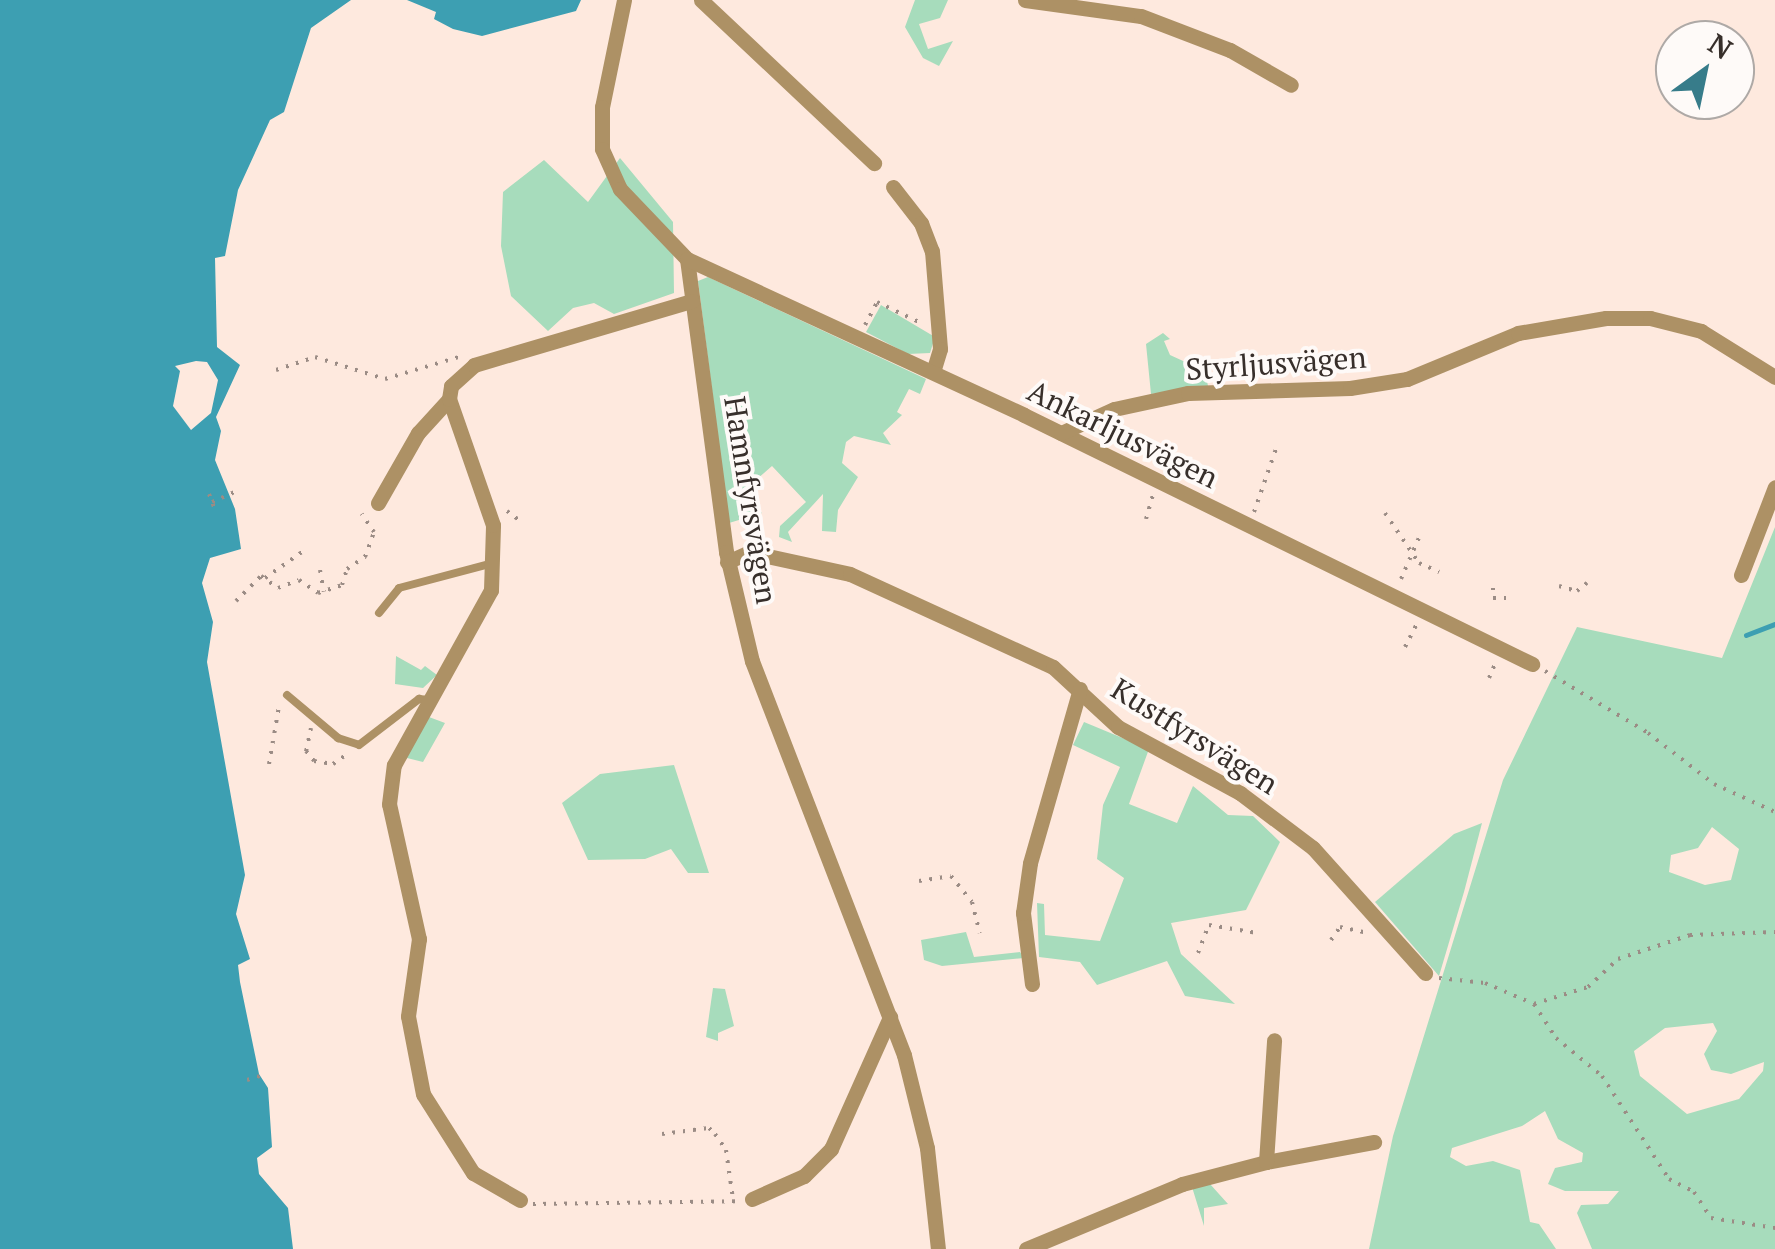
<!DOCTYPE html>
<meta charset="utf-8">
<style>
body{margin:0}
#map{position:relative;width:1775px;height:1249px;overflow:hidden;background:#fee9de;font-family:"PT Serif",serif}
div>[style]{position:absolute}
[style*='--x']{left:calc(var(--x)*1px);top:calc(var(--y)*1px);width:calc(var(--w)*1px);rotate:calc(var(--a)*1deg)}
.green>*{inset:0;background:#a7dcbc}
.water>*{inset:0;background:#3d9fb2}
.stream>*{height:5px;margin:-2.5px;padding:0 2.5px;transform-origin:2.5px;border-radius:2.5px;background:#3d9fb2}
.path>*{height:4px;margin-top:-2px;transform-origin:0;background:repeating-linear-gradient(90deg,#9b8c85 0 2.5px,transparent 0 10.5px)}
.service>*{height:8px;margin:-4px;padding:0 4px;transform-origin:4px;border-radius:4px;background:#ad9165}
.minor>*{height:15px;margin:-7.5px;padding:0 7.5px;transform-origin:7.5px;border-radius:7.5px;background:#ad9165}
span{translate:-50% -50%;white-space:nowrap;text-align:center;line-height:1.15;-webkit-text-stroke:8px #fefaf8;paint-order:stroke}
.street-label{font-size:30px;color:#372f2b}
.north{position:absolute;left:1655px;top:20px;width:100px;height:100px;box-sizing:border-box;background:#fefaf8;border:2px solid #aea9a6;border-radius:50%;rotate:33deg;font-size:28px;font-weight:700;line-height:40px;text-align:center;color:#372f2b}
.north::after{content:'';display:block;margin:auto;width:35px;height:45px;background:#377c8a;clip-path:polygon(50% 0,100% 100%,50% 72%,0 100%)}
</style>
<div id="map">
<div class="green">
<div style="clip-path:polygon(915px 0,948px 0,940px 18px,919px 24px,928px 49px,953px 41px,939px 66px,923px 58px,905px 27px)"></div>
<div style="clip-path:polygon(620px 158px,673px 222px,674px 293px,614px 314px,594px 303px,573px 308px,548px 331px,511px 296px,501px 246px,503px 192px,544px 160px,588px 202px)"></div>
<div style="clip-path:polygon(708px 277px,926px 379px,920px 394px,909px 389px,897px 412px,902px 415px,883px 433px,891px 445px,854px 436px,846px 442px,842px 463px,858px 477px,838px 510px,836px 532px,822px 531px,823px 494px,788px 532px,792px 542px,779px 537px,780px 526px,806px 502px,772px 466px,742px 492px,762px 513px,729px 523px,698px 281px)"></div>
<div style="clip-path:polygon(881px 305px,935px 337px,930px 353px,908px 354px,866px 332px)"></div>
<div style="clip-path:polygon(1163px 333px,1170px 339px,1164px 341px,1170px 355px,1205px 371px,1208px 386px,1151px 394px,1146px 344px)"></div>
<div style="clip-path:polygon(evenodd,1775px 527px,1775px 1249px,1592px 1249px,1577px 1213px,1581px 1205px,1608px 1204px,1619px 1191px,1565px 1191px,1548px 1184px,1555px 1168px,1582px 1162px,1583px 1153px,1558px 1139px,1545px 1111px,1522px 1126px,1452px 1148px,1450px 1157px,1466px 1166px,1493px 1161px,1520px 1170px,1530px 1222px,1539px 1224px,1556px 1249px,1369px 1249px,1393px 1136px,1503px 780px,1577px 627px,1722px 658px,1775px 527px,1712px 827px,1739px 849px,1731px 880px,1705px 885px,1669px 872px,1671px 855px,1698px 848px,1712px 827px,1775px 527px,1713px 1023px,1717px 1031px,1704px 1054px,1711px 1070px,1731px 1074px,1764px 1062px,1763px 1071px,1739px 1099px,1687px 1114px,1640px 1076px,1634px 1051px,1665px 1028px,1713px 1023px)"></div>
<div style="clip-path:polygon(396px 656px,421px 670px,425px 666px,437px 675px,423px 688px,395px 684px)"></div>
<div style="clip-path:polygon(429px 717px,445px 723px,423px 762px,407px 758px,397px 770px)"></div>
<div style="clip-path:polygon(1084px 722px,1149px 749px,1129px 804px,1177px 823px,1193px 786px,1228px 815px,1253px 816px,1280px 842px,1246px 910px,1171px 923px,1181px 954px,1235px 1004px,1185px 996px,1167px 961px,1097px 985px,1080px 962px,1039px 957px,1037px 903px,1044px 904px,1045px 935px,1100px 941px,1124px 878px,1097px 859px,1103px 805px,1120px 767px,1073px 745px)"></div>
<div style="clip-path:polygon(674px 765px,709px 873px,688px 873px,671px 849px,645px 859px,588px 860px,562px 803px,600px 774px)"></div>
<div style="clip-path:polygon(1482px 823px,1464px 892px,1439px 976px,1375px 902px,1454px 834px)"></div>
<div style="clip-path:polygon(966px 932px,974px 957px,1020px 952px,1024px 958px,942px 966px,924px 960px,921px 940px)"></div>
<div style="clip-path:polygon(713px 988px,725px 989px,734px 1026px,718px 1033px,718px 1041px,706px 1037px)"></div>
<div style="clip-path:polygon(1210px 1184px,1228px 1204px,1204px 1208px,1204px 1226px,1192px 1187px)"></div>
</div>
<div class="water">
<div style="clip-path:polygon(evenodd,0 0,351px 0,311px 28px,284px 112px,270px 120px,238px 190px,225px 256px,215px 258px,217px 347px,240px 365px,216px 417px,221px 431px,215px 460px,235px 509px,241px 549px,210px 558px,202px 583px,213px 622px,207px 662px,245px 875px,236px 914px,250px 959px,238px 965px,240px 982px,259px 1074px,268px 1088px,272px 1147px,257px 1158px,259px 1174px,288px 1208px,293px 1249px,0 1249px,0 0,196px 361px,207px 362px,218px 380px,211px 413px,191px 430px,173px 406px,180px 371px,175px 366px,196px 361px)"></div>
<div style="clip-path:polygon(407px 0,581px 0,576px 11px,482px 36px,453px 29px,434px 19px,436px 12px)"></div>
</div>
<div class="stream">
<div style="--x:1746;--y:635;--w:31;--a:-21"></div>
</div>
<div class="path">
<div style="--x:865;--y:325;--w:26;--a:-62"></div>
<div style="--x:877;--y:302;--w:49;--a:25.5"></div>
<div style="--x:276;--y:370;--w:41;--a:-18.4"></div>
<div style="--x:315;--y:357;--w:73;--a:17.4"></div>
<div style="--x:385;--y:379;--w:80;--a:-16.6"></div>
<div style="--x:209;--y:494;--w:17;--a:69"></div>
<div style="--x:212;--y:502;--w:30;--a:-24"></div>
<div style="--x:507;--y:511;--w:20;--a:37"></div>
<div style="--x:1254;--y:512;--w:70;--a:-70.8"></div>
<div style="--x:1385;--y:513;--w:60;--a:55.8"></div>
<div style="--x:1419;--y:563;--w:22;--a:24"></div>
<div style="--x:1146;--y:519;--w:26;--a:-74"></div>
<div style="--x:320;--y:570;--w:22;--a:80"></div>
<div style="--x:265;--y:578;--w:45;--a:-35.1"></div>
<div style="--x:1401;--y:579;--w:50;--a:-66.5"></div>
<div style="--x:1559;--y:586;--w:19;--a:16"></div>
<div style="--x:1577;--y:591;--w:13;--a:-39"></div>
<div style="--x:1493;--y:588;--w:10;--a:90"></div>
<div style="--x:1493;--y:598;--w:16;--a:0"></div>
<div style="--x:236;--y:601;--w:35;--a:-45"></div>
<div style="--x:261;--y:576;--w:21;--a:35"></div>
<div style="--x:278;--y:588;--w:22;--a:-21"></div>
<div style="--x:299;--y:580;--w:23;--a:34"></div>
<div style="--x:318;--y:593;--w:25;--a:-18"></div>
<div style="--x:342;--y:585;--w:17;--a:-73"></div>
<div style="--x:347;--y:569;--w:22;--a:-34"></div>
<div style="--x:365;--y:557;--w:27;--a:-70"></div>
<div style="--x:374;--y:532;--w:22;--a:-124"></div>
<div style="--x:1405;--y:647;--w:25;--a:-63"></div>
<div style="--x:1545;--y:671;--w:120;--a:31"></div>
<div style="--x:1648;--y:733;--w:83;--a:37.7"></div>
<div style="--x:1714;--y:784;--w:67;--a:24.7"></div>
<div style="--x:1489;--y:678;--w:15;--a:-67"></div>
<div style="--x:311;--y:728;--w:24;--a:102"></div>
<div style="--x:306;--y:751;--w:13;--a:51"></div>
<div style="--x:314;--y:761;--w:19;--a:9"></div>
<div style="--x:333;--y:764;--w:19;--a:-35"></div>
<div style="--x:269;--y:764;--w:59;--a:-80.2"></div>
<div style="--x:919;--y:881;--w:32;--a:-9"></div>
<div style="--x:951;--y:876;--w:33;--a:51"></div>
<div style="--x:972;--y:902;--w:32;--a:76"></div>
<div style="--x:1331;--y:940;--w:16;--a:-55"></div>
<div style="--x:1340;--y:927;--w:25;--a:12"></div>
<div style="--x:1198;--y:953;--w:30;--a:-69"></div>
<div style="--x:1209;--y:925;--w:49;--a:9.5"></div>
<div style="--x:1439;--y:978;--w:46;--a:6.2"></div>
<div style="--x:1485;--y:983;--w:53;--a:23.2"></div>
<div style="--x:1534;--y:1004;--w:40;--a:57.1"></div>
<div style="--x:1556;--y:1038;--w:60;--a:39.6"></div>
<div style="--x:1602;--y:1076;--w:123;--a:57"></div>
<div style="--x:1669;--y:1179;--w:28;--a:27"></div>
<div style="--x:1694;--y:1192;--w:31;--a:57"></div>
<div style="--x:1711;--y:1218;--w:65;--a:8.9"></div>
<div style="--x:1534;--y:1004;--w:57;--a:-17.5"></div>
<div style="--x:1588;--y:987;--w:41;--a:-43"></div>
<div style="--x:1618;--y:959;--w:76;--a:-18.4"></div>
<div style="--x:1690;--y:935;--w:85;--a:-2"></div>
<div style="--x:247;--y:1080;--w:14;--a:-17"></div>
<div style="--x:662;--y:1134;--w:47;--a:-7.3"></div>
<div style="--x:709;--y:1128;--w:8;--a:45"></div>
<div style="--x:715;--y:1134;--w:19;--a:55"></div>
<div style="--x:726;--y:1150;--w:49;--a:81.9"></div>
<div style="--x:533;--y:1204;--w:205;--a:-0.8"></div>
</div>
<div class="service">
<div style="--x:379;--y:613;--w:32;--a:-51"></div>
<div style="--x:399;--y:588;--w:94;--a:-14.8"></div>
<div style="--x:287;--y:695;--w:67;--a:40.1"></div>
<div style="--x:338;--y:738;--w:22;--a:18"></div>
<div style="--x:359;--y:745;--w:76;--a:-37.5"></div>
<div style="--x:419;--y:699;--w:10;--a:6"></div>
</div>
<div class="minor">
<div style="--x:624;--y:0;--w:109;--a:101.6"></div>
<div style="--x:602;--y:107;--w:42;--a:90"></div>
<div style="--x:602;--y:149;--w:44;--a:65.8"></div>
<div style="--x:620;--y:189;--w:97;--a:46.3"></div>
<div style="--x:687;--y:259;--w:296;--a:82.4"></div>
<div style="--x:726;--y:552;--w:112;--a:76.6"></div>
<div style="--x:752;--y:661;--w:422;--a:68.9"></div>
<div style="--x:904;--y:1055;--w:96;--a:76.1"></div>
<div style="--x:927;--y:1148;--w:102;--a:83.8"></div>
<div style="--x:701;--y:0;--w:238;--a:43.3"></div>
<div style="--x:1025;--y:0;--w:117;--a:7.9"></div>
<div style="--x:1141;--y:16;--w:95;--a:20.9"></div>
<div style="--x:1230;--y:50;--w:70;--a:29.8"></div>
<div style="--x:893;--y:187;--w:46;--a:52.1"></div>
<div style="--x:921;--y:223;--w:30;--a:69"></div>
<div style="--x:932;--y:251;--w:98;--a:85.3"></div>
<div style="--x:940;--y:349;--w:24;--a:107"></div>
<div style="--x:687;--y:259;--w:371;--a:24.8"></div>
<div style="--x:1024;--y:415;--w:566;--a:26.11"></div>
<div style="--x:1061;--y:433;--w:58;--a:-24.4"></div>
<div style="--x:1114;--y:409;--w:76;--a:-12.2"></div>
<div style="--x:1188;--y:393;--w:162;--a:-1.8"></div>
<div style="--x:1350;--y:388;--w:58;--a:-9"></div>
<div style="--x:1407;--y:379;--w:120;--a:-22.5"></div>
<div style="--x:1518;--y:333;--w:89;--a:-9.7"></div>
<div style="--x:1606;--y:318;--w:44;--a:0"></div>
<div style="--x:1650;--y:318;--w:53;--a:14.3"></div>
<div style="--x:1701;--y:331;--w:87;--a:31.9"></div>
<div style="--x:378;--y:503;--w:81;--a:-60.3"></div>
<div style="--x:418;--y:433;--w:46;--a:-47.6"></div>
<div style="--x:727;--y:562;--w:24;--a:-24"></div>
<div style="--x:749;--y:552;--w:103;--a:12.3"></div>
<div style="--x:850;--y:574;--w:223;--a:24.6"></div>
<div style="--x:1053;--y:667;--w:88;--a:42.7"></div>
<div style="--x:1118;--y:727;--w:139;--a:28.4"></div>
<div style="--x:1240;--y:793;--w:91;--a:37"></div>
<div style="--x:1313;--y:848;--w:168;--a:48.1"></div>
<div style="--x:1741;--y:575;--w:94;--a:-68.9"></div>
<div style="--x:1032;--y:984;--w:72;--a:-97.2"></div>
<div style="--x:1023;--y:913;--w:50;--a:-82"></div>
<div style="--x:1030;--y:863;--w:181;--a:-74"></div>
<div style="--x:1266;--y:1162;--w:110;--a:-10.5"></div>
<div style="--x:752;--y:1199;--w:57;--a:-23.9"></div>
<div style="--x:804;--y:1176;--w:38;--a:-45"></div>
<div style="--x:831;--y:1149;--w:145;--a:-65.9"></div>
<div style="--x:520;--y:1200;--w:54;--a:-150.1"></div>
<div style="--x:473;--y:1173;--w:93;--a:-122.3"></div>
<div style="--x:423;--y:1094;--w:79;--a:-100.9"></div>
<div style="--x:408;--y:1016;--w:78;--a:-81.9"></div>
<div style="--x:419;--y:939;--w:138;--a:-102.5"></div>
<div style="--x:389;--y:804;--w:39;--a:-83"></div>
<div style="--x:394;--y:765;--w:200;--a:-61"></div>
<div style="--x:491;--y:590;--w:65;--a:-88.2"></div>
<div style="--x:493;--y:525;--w:133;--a:-109.2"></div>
<div style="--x:449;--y:399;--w:13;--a:-81"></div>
<div style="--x:451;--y:386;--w:31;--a:-42"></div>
<div style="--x:474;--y:365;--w:227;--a:-16.4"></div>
<div style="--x:1026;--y:1249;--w:169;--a:-22.6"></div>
<div style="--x:1182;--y:1184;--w:87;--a:-14.7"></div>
<div style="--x:1266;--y:1162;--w:122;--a:-86.2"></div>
</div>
<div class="street-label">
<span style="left:1276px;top:363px;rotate:-4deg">Styrljusvägen</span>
<span style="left:1123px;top:434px;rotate:26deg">Ankarljusvägen</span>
<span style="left:751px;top:500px;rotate:81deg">Hamnfyrsvägen</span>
<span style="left:1195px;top:736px;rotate:32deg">Kustfyrsvägen</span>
</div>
<div class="north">N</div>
</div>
